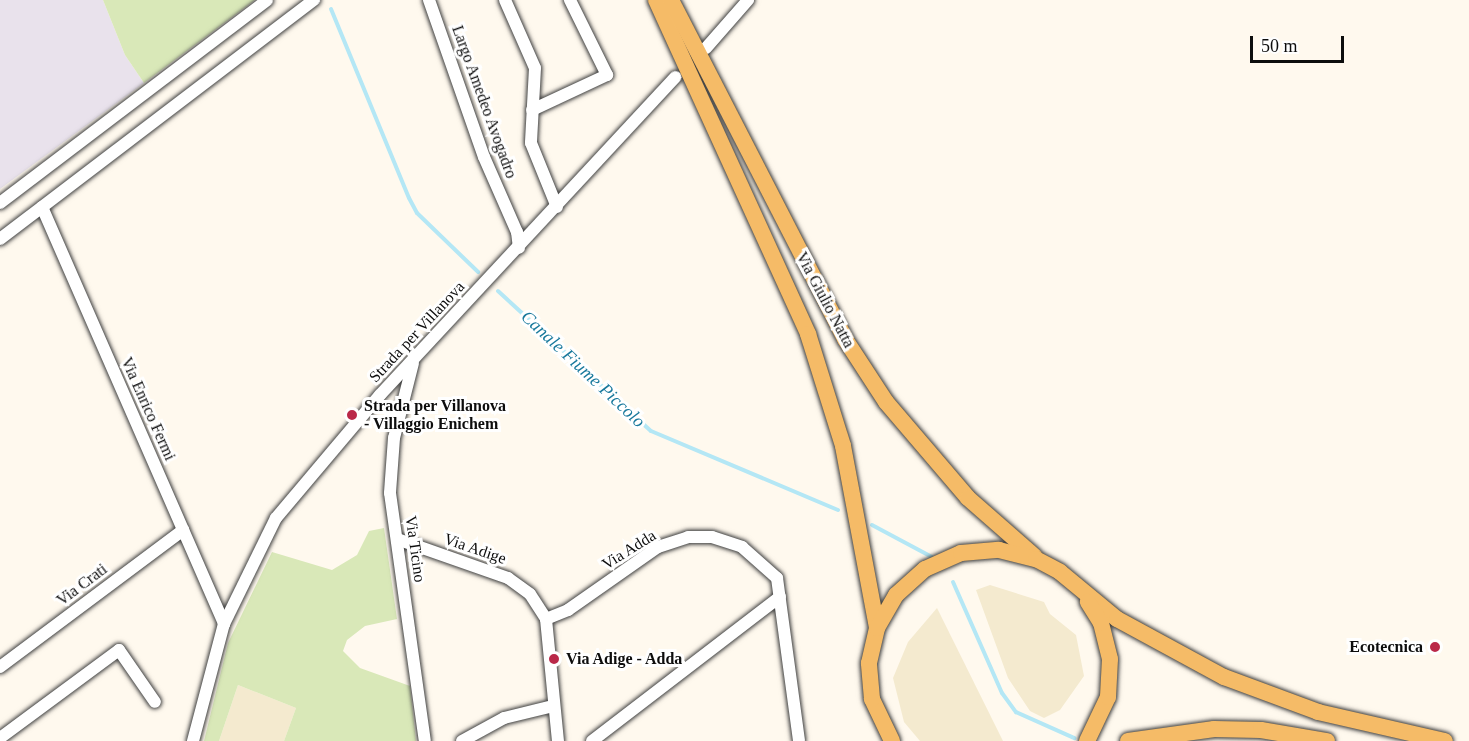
<!DOCTYPE html>
<style>
body{margin:0}
#map{position:relative;width:1469px;height:741px;overflow:hidden;background:#fff9ee;font-family:Georgia,serif}
div>[style]{position:absolute}
[style*='--x']{left:calc(var(--x)*1px);top:calc(var(--y)*1px);width:calc(var(--w)*1px);rotate:calc(var(--a)*1deg)}
.industrial>*{inset:0;background:#e9e2ec}
.farmland>*{inset:0;background:#f4eacf}
.green>*{inset:0;background:#d9e8b8}
.stream>*{height:4px;margin:-2px;padding:0 2px;transform-origin:2px;border-radius:2px;background:#b4e7f5}
.roads{filter:drop-shadow(0 0 2px #404040) drop-shadow(0 0 2px #404040)}
.minor>*{height:12px;margin:-6px;padding:0 6px;transform-origin:6px;border-radius:6px;background:#fff}
.major>*{height:16px;margin:-8px;padding:0 8px;transform-origin:8px;border-radius:8px;background:#f5bb67}
.dots>*{width:16px;height:16px;translate:-50% -50%;box-sizing:border-box;border:3px solid #fff;border-radius:50%}
span{translate:-50% -50%;white-space:nowrap;text-align:center;line-height:1.15;-webkit-text-stroke:6px #fff;paint-order:stroke}
.street-label{font-size:16px;color:#0d0d0d}
.poi-label{font-size:16px;color:#0d0d0d;font-weight:700}
.left{translate:0 -50%;text-align:left}
.right{translate:-100% -50%;text-align:right}
.water-label{font-size:18px;color:#19799c;font-style:italic}
.scale{position:absolute;left:1250px;top:36px;width:94px;height:27px;box-sizing:border-box;border:3px solid #0d0d0d;border-top:0;padding-left:8px;font-size:18px;line-height:21px;white-space:nowrap;color:#0d0d0d;-webkit-text-stroke:4px #fff;paint-order:stroke}
</style>
<div id="map">
<div class="industrial">
<div style="clip-path:polygon(0 0,103px 0,125px 55px,144px 83px,0 189px)"></div>
</div>
<div class="farmland">
<div style="clip-path:polygon(990px 585px,1044px 602px,1050px 614px,1076px 635px,1084px 676px,1060px 710px,1044px 718px,1030px 711px,1008px 678px,976px 590px)"></div>
<div style="clip-path:polygon(937px 608px,1003px 741px,920px 741px,904px 722px,893px 678px,908px 642px)"></div>
<div style="clip-path:polygon(238px 685px,296px 708px,284px 741px,219px 741px)"></div>
</div>
<div class="green">
<div style="clip-path:polygon(103px 0,255px 0,144px 83px,125px 55px)"></div>
<div style="clip-path:polygon(384px 528px,397px 619px,365px 626px,347px 640px,343px 651px,360px 668px,410px 686px,416px 741px,284px 741px,296px 708px,238px 685px,219px 741px,204px 741px,228px 643px,272px 552px,332px 570px,357px 555px,369px 531px)"></div>
</div>
<div class="stream">
<div style="--x:331;--y:9;--w:204;--a:67.6"></div>
<div style="--x:409;--y:198;--w:17;--a:62"></div>
<div style="--x:417;--y:213;--w:85;--a:44"></div>
<div style="--x:498;--y:291;--w:207;--a:42.5"></div>
<div style="--x:651;--y:431;--w:203;--a:22.9"></div>
<div style="--x:872;--y:525;--w:68;--a:28.1"></div>
<div style="--x:953;--y:582;--w:121;--a:66.2"></div>
<div style="--x:1002;--y:693;--w:24;--a:54"></div>
<div style="--x:1016;--y:712;--w:64;--a:24.1"></div>
</div>
<div class="roads">
<div class="minor">
<div style="--x:429;--y:0;--w:166;--a:70.7"></div>
<div style="--x:484;--y:157;--w:82;--a:66.3"></div>
<div style="--x:517;--y:232;--w:16;--a:83"></div>
<div style="--x:505;--y:0;--w:74;--a:66.2"></div>
<div style="--x:535;--y:68;--w:75;--a:93.1"></div>
<div style="--x:531;--y:143;--w:69;--a:67.9"></div>
<div style="--x:706;--y:48;--w:64;--a:-48.8"></div>
<div style="--x:532;--y:110;--w:83;--a:-25"></div>
<div style="--x:607;--y:75;--w:84;--a:-116.3"></div>
<div style="--x:0;--y:203;--w:335;--a:-37.2"></div>
<div style="--x:42;--y:207;--w:455;--a:66.4"></div>
<div style="--x:0;--y:239;--w:395;--a:-37.3"></div>
<div style="--x:413;--y:363;--w:77;--a:104.2"></div>
<div style="--x:394;--y:438;--w:55;--a:94.2"></div>
<div style="--x:390;--y:493;--w:250;--a:82"></div>
<div style="--x:397;--y:539;--w:118;--a:19.4"></div>
<div style="--x:508;--y:578;--w:27;--a:36"></div>
<div style="--x:530;--y:594;--w:30;--a:57"></div>
<div style="--x:546;--y:619;--w:123;--a:84.4"></div>
<div style="--x:546;--y:619;--w:24;--a:-22"></div>
<div style="--x:568;--y:610;--w:110;--a:-35"></div>
<div style="--x:658;--y:547;--w:32;--a:-18"></div>
<div style="--x:688;--y:537;--w:24;--a:0"></div>
<div style="--x:712;--y:537;--w:32;--a:18"></div>
<div style="--x:742;--y:547;--w:47;--a:41.5"></div>
<div style="--x:777;--y:578;--w:164;--a:82.3"></div>
<div style="--x:0;--y:667;--w:229;--a:-36.8"></div>
<div style="--x:0;--y:738;--w:148;--a:-36.5"></div>
<div style="--x:119;--y:650;--w:63;--a:55.3"></div>
<div style="--x:193;--y:741;--w:121;--a:-75.2"></div>
<div style="--x:224;--y:624;--w:118;--a:-63.9"></div>
<div style="--x:276;--y:518;--w:161;--a:-49.8"></div>
<div style="--x:380;--y:395;--w:434;--a:-47.1"></div>
<div style="--x:462;--y:741;--w:48;--a:-28.7"></div>
<div style="--x:504;--y:718;--w:50;--a:-13.8"></div>
<div style="--x:592;--y:741;--w:237;--a:-37.5"></div>
</div>
<div class="major">
<div style="--x:656;--y:0;--w:367;--a:65.5"></div>
<div style="--x:808;--y:334;--w:117;--a:72.6"></div>
<div style="--x:843;--y:446;--w:185;--a:79.4"></div>
<div style="--x:671;--y:0;--w:381;--a:62.8"></div>
<div style="--x:845;--y:339;--w:75;--a:56.9"></div>
<div style="--x:886;--y:402;--w:126;--a:49.5"></div>
<div style="--x:968;--y:498;--w:88;--a:41.3"></div>
<div style="--x:892;--y:741;--w:47;--a:-115.5"></div>
<div style="--x:872;--y:699;--w:36;--a:-95"></div>
<div style="--x:869;--y:663;--w:36;--a:-77"></div>
<div style="--x:877;--y:628;--w:38;--a:-60"></div>
<div style="--x:896;--y:595;--w:39;--a:-42"></div>
<div style="--x:925;--y:569;--w:39;--a:-24"></div>
<div style="--x:961;--y:553;--w:38;--a:-5"></div>
<div style="--x:999;--y:550;--w:38;--a:14"></div>
<div style="--x:1036;--y:559;--w:27;--a:28"></div>
<div style="--x:1060;--y:572;--w:74;--a:39.5"></div>
<div style="--x:1117;--y:619;--w:122;--a:28.5"></div>
<div style="--x:1224;--y:677;--w:100;--a:20.4"></div>
<div style="--x:1318;--y:712;--w:130;--a:12.9"></div>
<div style="--x:1087;--y:741;--w:49;--a:-64.5"></div>
<div style="--x:1108;--y:697;--w:38;--a:-87"></div>
<div style="--x:1110;--y:659;--w:37;--a:-104"></div>
<div style="--x:1101;--y:623;--w:25;--a:-122"></div>
<div style="--x:1128;--y:741;--w:87;--a:-7.9"></div>
<div style="--x:1214;--y:729;--w:47;--a:1.2"></div>
<div style="--x:1261;--y:730;--w:67;--a:9.5"></div>
</div>
</div>
<div class="dots">
<div style="left:352px;top:415px;background:#ba2848"></div>
<div style="left:1435px;top:647px;background:#ba2848"></div>
<div style="left:554px;top:659px;background:#ba2848"></div>
</div>
<div class="street-label">
<span style="left:484px;top:102px;rotate:70deg">Largo Amedeo Avogadro</span>
<span style="left:825px;top:300px;rotate:62deg">Via Giulio Natta</span>
<span style="left:417px;top:332px;rotate:-47deg">Strada per Villanova</span>
<span style="left:148px;top:409px;rotate:66deg">Via Enrico Fermi</span>
<span style="left:415px;top:549px;rotate:82deg">Via Ticino</span>
<span style="left:475px;top:549px;rotate:19deg">Via Adige</span>
<span style="left:629px;top:550px;rotate:-32deg">Via Adda</span>
<span style="left:82px;top:585px;rotate:-37deg">Via Crati</span>
</div>
<div class="poi-label">
<span class="left" style="left:364px;top:415px">Strada per Villanova<br>- Villaggio Enichem</span>
<span class="right" style="left:1423px;top:647px">Ecotecnica</span>
<span class="left" style="left:566px;top:659px">Via Adige - Adda</span>
</div>
<div class="water-label">
<span style="left:583px;top:369px;rotate:43deg">Canale Fiume Piccolo</span>
</div>
<div class="scale">50 m</div>
</div>
